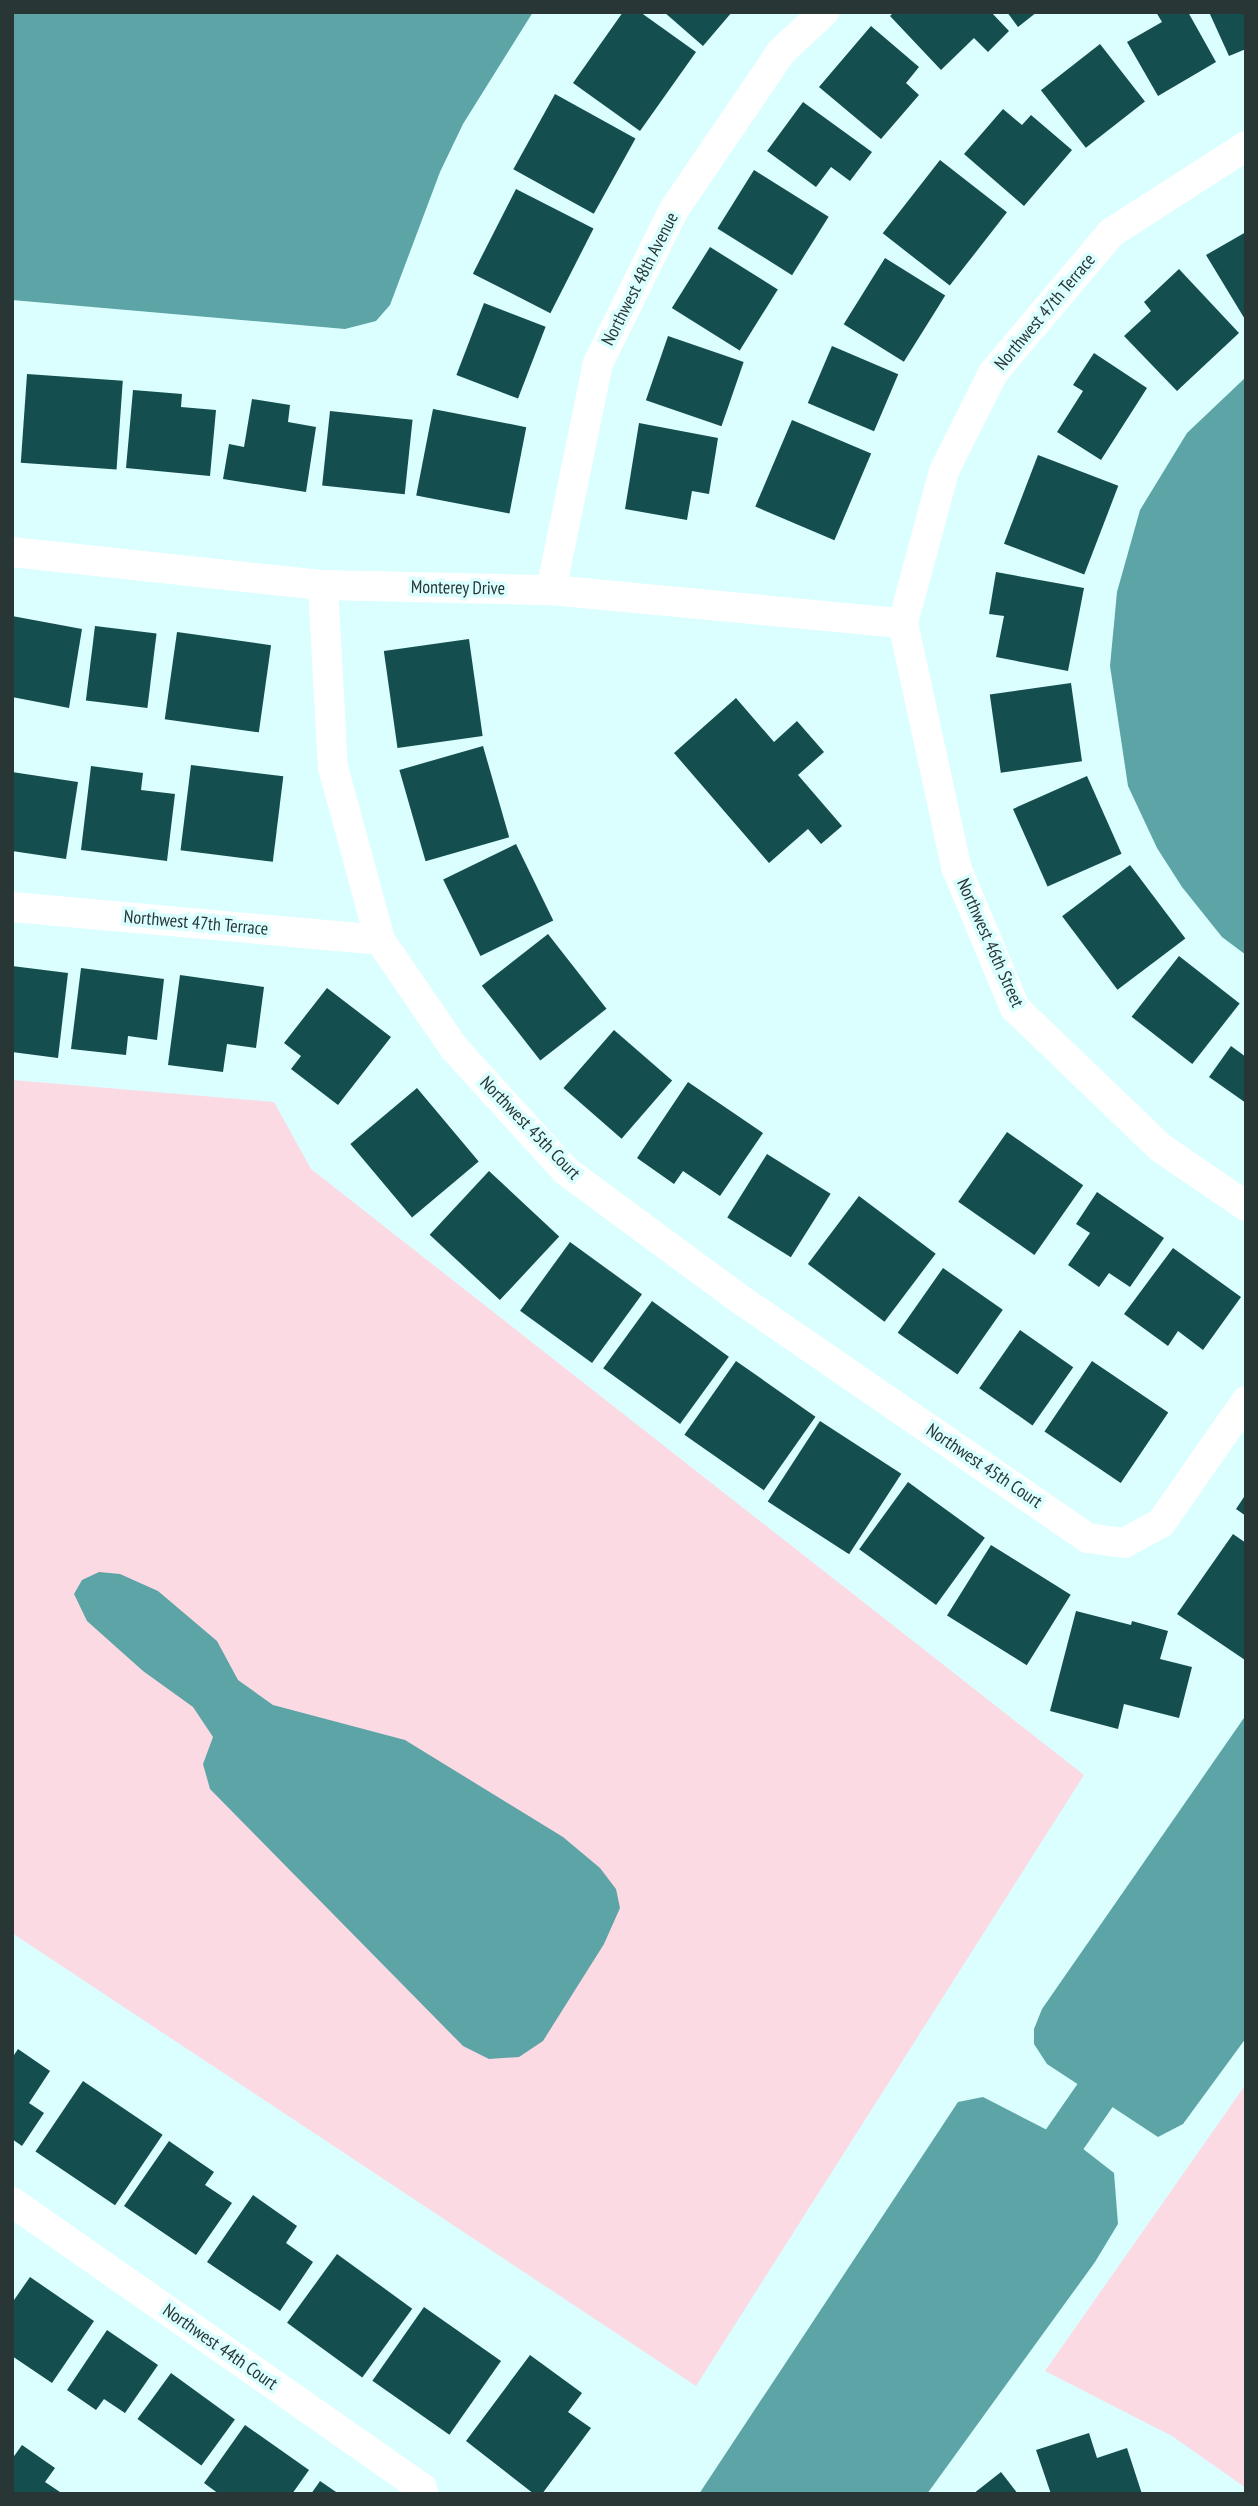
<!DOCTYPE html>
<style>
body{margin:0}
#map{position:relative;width:1258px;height:2506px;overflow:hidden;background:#dbfeff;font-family:"PT Sans Narrow",sans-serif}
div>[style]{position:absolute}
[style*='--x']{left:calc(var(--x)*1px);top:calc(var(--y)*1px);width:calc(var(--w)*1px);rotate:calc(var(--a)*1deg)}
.green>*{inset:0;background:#fcdae3}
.water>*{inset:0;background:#5da4a6}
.canal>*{height:42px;margin:-21px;padding:0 21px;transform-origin:21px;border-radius:21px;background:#5da4a6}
.building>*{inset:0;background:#154e4f;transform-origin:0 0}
.street>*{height:30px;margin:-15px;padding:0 15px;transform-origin:15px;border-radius:15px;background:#fff}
span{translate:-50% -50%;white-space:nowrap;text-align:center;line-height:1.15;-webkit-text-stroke:7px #dbfeff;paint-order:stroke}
.street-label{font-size:18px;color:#283636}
.frame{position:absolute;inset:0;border:14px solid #283636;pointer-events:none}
</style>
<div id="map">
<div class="green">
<div style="clip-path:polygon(12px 1080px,274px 1102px,311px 1169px,1084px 1775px,696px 2386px,12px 1933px)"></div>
<div style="clip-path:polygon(1246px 2084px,1246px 2488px,1172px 2436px,1045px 2371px)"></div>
</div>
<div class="water">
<div style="clip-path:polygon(12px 12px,533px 12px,463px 124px,440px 172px,390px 305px,376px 321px,345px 329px,12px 300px)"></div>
<div style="clip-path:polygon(1246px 377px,1246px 955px,1222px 937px,1182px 887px,1157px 848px,1128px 786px,1110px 666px,1117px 592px,1140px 510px,1187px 433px)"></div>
<div style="clip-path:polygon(99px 1572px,120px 1574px,158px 1591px,217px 1641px,238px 1680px,273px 1705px,405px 1740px,563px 1837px,600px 1868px,616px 1889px,620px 1908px,604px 1944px,543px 2041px,519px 2057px,489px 2059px,463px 2046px,210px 1789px,203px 1764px,213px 1737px,193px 1707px,143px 1671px,87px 1621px,74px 1594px,82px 1580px)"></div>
<div style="clip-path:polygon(1246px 1715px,1246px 2038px,1183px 2124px,1158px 2137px,1047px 2064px,1034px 2044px,1034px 2029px,1042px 2009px)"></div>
<div style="clip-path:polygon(983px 2097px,1082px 2148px,1114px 2173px,1118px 2224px,1095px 2262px,927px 2494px,699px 2494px,958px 2102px)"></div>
</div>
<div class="canal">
<div style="--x:1033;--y:2185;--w:167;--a:-55.3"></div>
</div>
<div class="building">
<div style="clip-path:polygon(623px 12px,640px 12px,696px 52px,640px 131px,573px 83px)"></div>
<div style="clip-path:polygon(664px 12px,732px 12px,703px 46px)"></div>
<div style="clip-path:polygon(894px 12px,991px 12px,1009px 31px,988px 52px,974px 38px,941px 70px,890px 16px)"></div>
<div style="clip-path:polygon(1007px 12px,1037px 12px,1018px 27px)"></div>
<div style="clip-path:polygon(1156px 12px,1188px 12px,1216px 62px,1158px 96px,1127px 42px,1162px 22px)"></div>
<div style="clip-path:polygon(1209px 12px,1246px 12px,1246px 49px,1229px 56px)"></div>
<div style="clip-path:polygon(871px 26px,919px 67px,906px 83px,919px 95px,881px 139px,819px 87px)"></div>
<div style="left:1100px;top:44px;width:73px;height:75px;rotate:52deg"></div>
<div style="left:555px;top:94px;width:92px;height:86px;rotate:29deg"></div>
<div style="clip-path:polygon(803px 102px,872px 152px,850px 181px,831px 167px,816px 187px,767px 151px)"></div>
<div style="clip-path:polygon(1003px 109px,1022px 125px,1031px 115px,1072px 150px,1024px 206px,964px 154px)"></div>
<div style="left:940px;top:160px;width:85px;height:93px;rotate:38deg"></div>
<div style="left:754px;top:170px;width:88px;height:69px;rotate:32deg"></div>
<div style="left:516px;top:189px;width:87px;height:95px;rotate:27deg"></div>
<div style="clip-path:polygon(1246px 232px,1246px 321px,1206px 255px)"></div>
<div style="left:710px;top:247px;width:80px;height:72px;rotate:32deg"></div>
<div style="left:885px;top:258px;width:71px;height:78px;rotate:32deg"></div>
<div style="clip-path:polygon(1179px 269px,1239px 333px,1177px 391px,1124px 336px,1151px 311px,1144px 302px)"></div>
<div style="left:484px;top:303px;width:66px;height:77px;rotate:21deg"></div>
<div style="left:668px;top:336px;width:80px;height:68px;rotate:19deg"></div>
<div style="left:832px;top:346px;width:72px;height:62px;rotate:23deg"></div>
<div style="clip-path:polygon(1094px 353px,1147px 388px,1101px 460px,1057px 432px,1083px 391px,1073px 385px)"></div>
<div style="left:27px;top:374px;width:96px;height:89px;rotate:4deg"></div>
<div style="clip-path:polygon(133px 390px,182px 394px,181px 407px,216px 410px,210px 476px,126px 468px)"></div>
<div style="clip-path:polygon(252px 399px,290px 405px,288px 422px,316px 427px,306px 492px,223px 479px,229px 444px,244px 447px)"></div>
<div style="left:433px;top:409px;width:95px;height:88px;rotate:11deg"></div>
<div style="left:330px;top:411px;width:83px;height:75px;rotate:6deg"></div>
<div style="left:792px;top:420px;width:86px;height:94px;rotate:23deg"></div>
<div style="clip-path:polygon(639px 423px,718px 438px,709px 494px,692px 491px,687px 520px,625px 509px)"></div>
<div style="left:1038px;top:455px;width:86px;height:95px;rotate:21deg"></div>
<div style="clip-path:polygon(996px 572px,1084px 588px,1068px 671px,996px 657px,1004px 616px,989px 614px)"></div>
<div style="clip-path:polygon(12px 616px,82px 629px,69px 708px,12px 697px)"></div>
<div style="left:95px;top:626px;width:62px;height:75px;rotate:7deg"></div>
<div style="left:177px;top:632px;width:95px;height:88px;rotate:8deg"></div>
<div style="left:469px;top:639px;width:98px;height:86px;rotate:82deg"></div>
<div style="left:1071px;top:683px;width:79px;height:82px;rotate:82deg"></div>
<div style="clip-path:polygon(736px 698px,774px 742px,797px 721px,824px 752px,798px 775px,842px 826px,821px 844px,808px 829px,769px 863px,674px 753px)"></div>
<div style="left:483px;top:746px;width:95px;height:87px;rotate:74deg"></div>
<div style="left:191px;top:765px;width:93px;height:86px;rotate:7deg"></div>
<div style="clip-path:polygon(91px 766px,143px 773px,141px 790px,175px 794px,167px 861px,81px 850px)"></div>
<div style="clip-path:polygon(12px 772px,78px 782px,66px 859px,12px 851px)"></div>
<div style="left:1087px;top:776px;width:85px;height:81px;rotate:66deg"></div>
<div style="left:516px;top:844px;width:85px;height:81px;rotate:64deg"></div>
<div style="left:1130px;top:865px;width:92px;height:85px;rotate:53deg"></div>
<div style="left:548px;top:934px;width:95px;height:84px;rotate:52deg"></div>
<div style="left:1179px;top:956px;width:77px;height:77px;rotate:38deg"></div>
<div style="clip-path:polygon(12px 966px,68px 973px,58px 1058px,12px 1052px)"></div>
<div style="clip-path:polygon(81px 968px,164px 979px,157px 1040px,128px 1036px,126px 1055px,71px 1049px)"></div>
<div style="clip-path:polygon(180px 975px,264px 987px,256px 1048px,227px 1044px,223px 1072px,168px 1065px)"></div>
<div style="clip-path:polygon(327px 988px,391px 1037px,338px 1105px,291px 1069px,301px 1056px,284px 1043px)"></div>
<div style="left:614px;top:1030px;width:77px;height:77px;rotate:41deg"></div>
<div style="clip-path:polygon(1231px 1046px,1246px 1057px,1246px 1103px,1209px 1077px)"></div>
<div style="clip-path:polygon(688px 1082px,763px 1133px,720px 1196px,683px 1171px,674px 1184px,637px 1158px)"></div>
<div style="left:417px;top:1088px;width:96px;height:87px;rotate:50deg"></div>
<div style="left:1007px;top:1132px;width:93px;height:85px;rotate:35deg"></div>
<div style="left:767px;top:1154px;width:75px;height:75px;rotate:32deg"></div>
<div style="left:489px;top:1171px;width:96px;height:87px;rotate:43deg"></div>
<div style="clip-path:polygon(1097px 1192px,1164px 1238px,1130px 1287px,1109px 1273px,1099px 1287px,1068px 1265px,1090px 1233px,1076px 1224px)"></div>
<div style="left:859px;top:1196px;width:96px;height:85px;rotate:37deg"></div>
<div style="left:570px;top:1242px;width:89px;height:85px;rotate:36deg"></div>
<div style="clip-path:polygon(1173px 1248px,1241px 1297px,1203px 1350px,1178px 1331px,1168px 1346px,1124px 1314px)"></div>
<div style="left:943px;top:1268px;width:73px;height:79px;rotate:35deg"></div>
<div style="left:652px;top:1301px;width:95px;height:83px;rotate:36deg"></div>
<div style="left:1020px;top:1330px;width:65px;height:71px;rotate:35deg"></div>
<div style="left:736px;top:1361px;width:97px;height:90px;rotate:35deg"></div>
<div style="left:1092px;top:1361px;width:92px;height:85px;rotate:34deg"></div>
<div style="left:820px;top:1421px;width:97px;height:96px;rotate:33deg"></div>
<div style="left:908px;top:1482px;width:95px;height:83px;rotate:36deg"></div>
<div style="clip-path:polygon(1246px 1494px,1246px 1516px,1236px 1509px)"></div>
<div style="clip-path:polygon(1233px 1534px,1246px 1543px,1245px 1660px,1177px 1614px)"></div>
<div style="left:991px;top:1545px;width:94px;height:83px;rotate:32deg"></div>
<div style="clip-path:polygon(1076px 1611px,1131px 1625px,1132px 1621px,1168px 1631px,1160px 1659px,1192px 1667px,1179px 1718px,1124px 1704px,1118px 1729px,1050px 1711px)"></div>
<div style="clip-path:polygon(18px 2049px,50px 2071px,29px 2103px,44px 2113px,22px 2146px,12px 2139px,12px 2058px)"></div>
<div style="left:83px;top:2081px;width:96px;height:85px;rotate:34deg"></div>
<div style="clip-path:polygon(169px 2141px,214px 2172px,205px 2185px,232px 2203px,196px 2255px,124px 2206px)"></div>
<div style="clip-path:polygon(253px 2195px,297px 2226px,286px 2243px,313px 2262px,280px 2311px,207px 2262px)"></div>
<div style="left:337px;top:2254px;width:93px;height:85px;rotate:36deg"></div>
<div style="clip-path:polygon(30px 2277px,94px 2321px,52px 2383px,12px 2356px,12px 2303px)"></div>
<div style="left:424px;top:2307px;width:94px;height:90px;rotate:35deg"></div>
<div style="clip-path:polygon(107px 2330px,158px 2365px,125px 2413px,104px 2399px,96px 2410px,67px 2390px)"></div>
<div style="clip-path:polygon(530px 2355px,582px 2393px,568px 2412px,591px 2428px,542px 2494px,534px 2494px,466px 2441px)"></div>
<div style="left:171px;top:2373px;width:79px;height:57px;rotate:36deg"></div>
<div style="clip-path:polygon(245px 2425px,309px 2470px,292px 2494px,219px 2494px,204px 2483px)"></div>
<div style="clip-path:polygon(1089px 2433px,1097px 2458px,1127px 2448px,1142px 2494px,1051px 2494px,1036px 2450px)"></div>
<div style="clip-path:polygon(22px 2445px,55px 2468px,45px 2482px,63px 2494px,12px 2494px,12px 2459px)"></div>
<div style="clip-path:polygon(1001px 2472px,1018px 2494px,973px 2494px)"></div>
<div style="clip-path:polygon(320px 2481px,339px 2494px,311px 2494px)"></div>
</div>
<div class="street">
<div style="--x:1246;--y:146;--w:161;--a:147.2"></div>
<div style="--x:1111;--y:233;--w:183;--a:130.1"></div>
<div style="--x:993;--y:373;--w:110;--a:116.6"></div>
<div style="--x:944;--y:471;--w:157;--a:105.1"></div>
<div style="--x:903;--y:623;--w:250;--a:77.7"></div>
<div style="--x:956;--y:867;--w:153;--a:67.3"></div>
<div style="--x:1015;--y:1008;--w:202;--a:43.8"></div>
<div style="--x:1161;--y:1148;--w:103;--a:34.3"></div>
<div style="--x:12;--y:552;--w:313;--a:6.1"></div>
<div style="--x:323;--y:585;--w:228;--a:1.3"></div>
<div style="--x:551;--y:590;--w:354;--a:5.4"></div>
<div style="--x:323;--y:585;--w:182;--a:86.9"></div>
<div style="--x:333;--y:767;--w:179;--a:74.8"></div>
<div style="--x:380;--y:940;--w:131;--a:55.6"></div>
<div style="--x:454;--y:1048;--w:166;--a:47.7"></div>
<div style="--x:566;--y:1171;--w:209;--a:36.4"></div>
<div style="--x:734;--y:1295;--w:429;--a:34.5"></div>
<div style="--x:1088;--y:1538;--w:36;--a:8"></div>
<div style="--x:1124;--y:1543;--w:42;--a:-28.4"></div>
<div style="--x:1161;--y:1523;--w:149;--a:-55.1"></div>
<div style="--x:551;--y:590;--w:232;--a:-78.3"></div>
<div style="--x:598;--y:363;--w:169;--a:-63.7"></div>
<div style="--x:673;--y:211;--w:192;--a:-55.8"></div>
<div style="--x:781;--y:52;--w:59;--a:-42.9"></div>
<div style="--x:12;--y:907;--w:369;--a:5.1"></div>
<div style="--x:12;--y:2202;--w:500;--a:34.9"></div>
<div style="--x:422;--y:2488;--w:6;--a:72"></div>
</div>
<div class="street-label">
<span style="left:640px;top:279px;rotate:-63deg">Northwest 48th Avenue</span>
<span style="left:1045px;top:312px;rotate:-50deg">Northwest 47th Terrace</span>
<span style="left:458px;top:588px;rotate:1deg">Monterey Drive</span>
<span style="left:196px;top:923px;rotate:5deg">Northwest 47th Terrace</span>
<span style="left:990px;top:943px;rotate:66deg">Northwest 46th Street</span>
<span style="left:530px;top:1128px;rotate:46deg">Northwest 45th Court</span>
<span style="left:984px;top:1466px;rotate:34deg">Northwest 45th Court</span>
<span style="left:220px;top:2347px;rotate:35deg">Northwest 44th Court</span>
</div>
<div class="frame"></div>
</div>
